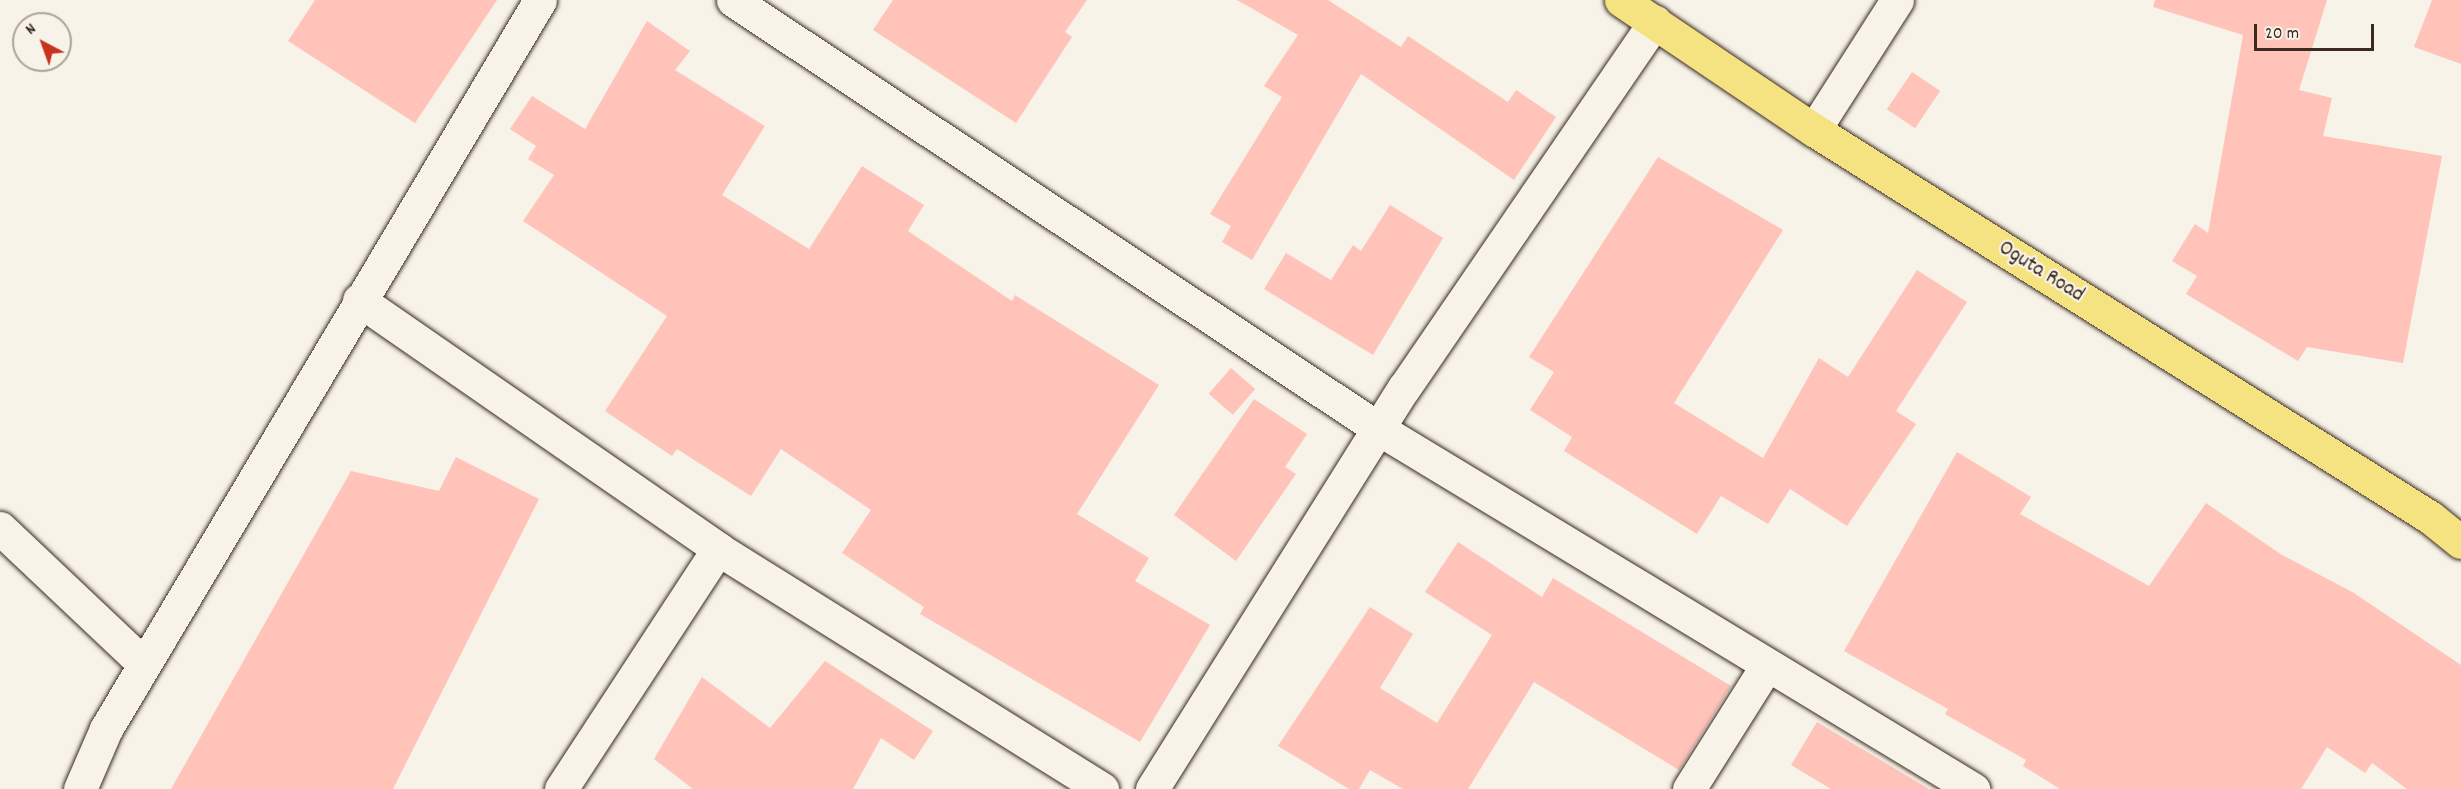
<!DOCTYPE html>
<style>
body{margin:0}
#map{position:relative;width:2461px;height:789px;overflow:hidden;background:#f7f3e8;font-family:Dekko,sans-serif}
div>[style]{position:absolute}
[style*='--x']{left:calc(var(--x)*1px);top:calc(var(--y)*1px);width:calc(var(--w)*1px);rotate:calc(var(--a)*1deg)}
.building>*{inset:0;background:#ffc3ba;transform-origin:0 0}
.roads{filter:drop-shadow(0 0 2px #3b2a1e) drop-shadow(0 0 2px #3b2a1e)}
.minor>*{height:33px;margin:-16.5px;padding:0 16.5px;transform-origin:16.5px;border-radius:16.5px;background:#f7f3e8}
.major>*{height:33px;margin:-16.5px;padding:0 16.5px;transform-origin:16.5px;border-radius:16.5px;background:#f5e382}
span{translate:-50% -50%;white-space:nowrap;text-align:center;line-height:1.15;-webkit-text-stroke:4.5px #f7f3e8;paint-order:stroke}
.street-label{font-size:22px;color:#3b2a1e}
.north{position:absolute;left:12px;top:12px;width:60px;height:60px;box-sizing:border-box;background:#f7f3e8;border:2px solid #aca397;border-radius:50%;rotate:319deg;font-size:16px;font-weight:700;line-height:24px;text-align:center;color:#3b2a1e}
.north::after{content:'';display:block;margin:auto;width:21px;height:27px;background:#c8321e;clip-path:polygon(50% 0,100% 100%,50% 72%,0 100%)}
.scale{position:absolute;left:2254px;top:24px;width:120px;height:27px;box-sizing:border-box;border:3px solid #3b2a1e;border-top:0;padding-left:8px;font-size:18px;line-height:21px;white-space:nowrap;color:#3b2a1e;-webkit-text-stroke:4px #f7f3e8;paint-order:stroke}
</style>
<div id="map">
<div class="building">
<div style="clip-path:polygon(315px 0,497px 0,415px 123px,288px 41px)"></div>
<div style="clip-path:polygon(893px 0,1087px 0,1065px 32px,1072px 37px,1016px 123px,873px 30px)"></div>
<div style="clip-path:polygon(1237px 0,1328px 0,1401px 47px,1408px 36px,1508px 102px,1516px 90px,1556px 117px,1514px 180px,1361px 74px,1252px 260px,1222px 242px,1231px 226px,1210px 214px,1282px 97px,1264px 86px,1298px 35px)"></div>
<div style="clip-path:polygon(2155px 0,2327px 0,2299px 90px,2332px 98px,2323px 136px,2442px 156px,2403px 363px,2307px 347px,2298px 361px,2186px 294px,2197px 276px,2172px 261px,2195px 224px,2208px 233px,2243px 35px,2153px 7px)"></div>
<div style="clip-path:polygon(2432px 0,2461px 0,2461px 64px,2414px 47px)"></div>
<div style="clip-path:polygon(647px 21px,690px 51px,675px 70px,765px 126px,722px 195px,809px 249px,862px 166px,924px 205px,908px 231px,1012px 301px,1015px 295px,1159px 385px,1077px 514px,1149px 558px,1135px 581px,1210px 625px,1140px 742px,920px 614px,924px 607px,842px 553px,871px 510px,781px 449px,751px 496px,677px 449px,672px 456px,605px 411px,667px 316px,523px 221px,554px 175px,528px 159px,536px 146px,510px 129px,532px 96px,585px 129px)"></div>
<div style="left:1912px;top:72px;width:34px;height:45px;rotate:34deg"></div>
<div style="clip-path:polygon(1658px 157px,1783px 230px,1674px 403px,1763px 458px,1819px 358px,1848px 377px,1917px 270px,1967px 302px,1896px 411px,1916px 424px,1847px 526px,1790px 489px,1768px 524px,1721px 496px,1697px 534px,1564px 451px,1572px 437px,1530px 410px,1554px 372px,1529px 357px)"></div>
<div style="clip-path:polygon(1390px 205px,1443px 238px,1373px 355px,1264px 289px,1286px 253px,1331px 280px,1353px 245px,1361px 251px)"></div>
<div style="left:1231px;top:368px;width:32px;height:34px;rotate:41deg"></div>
<div style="clip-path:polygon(1254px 399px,1307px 434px,1285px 467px,1296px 474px,1236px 561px,1174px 515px)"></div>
<div style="clip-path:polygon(1957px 452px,2031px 497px,2020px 514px,2149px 586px,2206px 503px,2282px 555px,2354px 593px,2461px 665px,2461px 789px,2407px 789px,2372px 763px,2365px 773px,2327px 747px,2301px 789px,2060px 789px,2023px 766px,2026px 760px,1945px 714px,1948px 709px,1844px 651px)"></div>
<div style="clip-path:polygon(456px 457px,539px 499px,393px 789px,171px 789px,351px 471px,439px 491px)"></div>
<div style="clip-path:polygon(1458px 542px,1542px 597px,1553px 578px,1731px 686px,1679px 770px,1534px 682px,1468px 789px,1403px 789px,1370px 770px,1359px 789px,1349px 789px,1278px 746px,1370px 607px,1413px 634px,1380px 688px,1437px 723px,1492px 635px,1425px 592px)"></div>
<div style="clip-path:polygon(825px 661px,933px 731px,914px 760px,881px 738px,853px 789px,693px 789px,654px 759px,702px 677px,770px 728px)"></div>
<div style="clip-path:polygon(1817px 722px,1929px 789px,1831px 789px,1791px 765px)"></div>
</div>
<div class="roads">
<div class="minor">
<div style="--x:733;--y:0;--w:775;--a:33.59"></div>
<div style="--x:1379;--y:429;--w:695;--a:31.22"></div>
<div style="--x:1814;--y:130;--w:154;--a:-57.4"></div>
<div style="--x:359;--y:300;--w:437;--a:34.7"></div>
<div style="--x:718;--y:549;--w:453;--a:32"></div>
<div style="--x:0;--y:528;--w:198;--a:43.4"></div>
<div style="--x:80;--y:789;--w:65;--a:-66.6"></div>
<div style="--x:106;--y:729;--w:848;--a:-59.23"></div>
<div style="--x:561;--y:789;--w:287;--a:-56.8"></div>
<div style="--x:1152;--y:789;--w:474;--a:-57.9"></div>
<div style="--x:1404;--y:388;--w:444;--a:-55.6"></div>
<div style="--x:1689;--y:789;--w:146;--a:-57.8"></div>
</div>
<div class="major">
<div style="--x:1621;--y:0;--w:233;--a:34"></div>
<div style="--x:1814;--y:130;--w:729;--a:32.16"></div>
<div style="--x:2431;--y:518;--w:38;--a:39"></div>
</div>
</div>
<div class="street-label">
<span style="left:2041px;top:272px;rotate:32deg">Oguta Road</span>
</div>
<div class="north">N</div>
<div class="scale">20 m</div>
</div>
